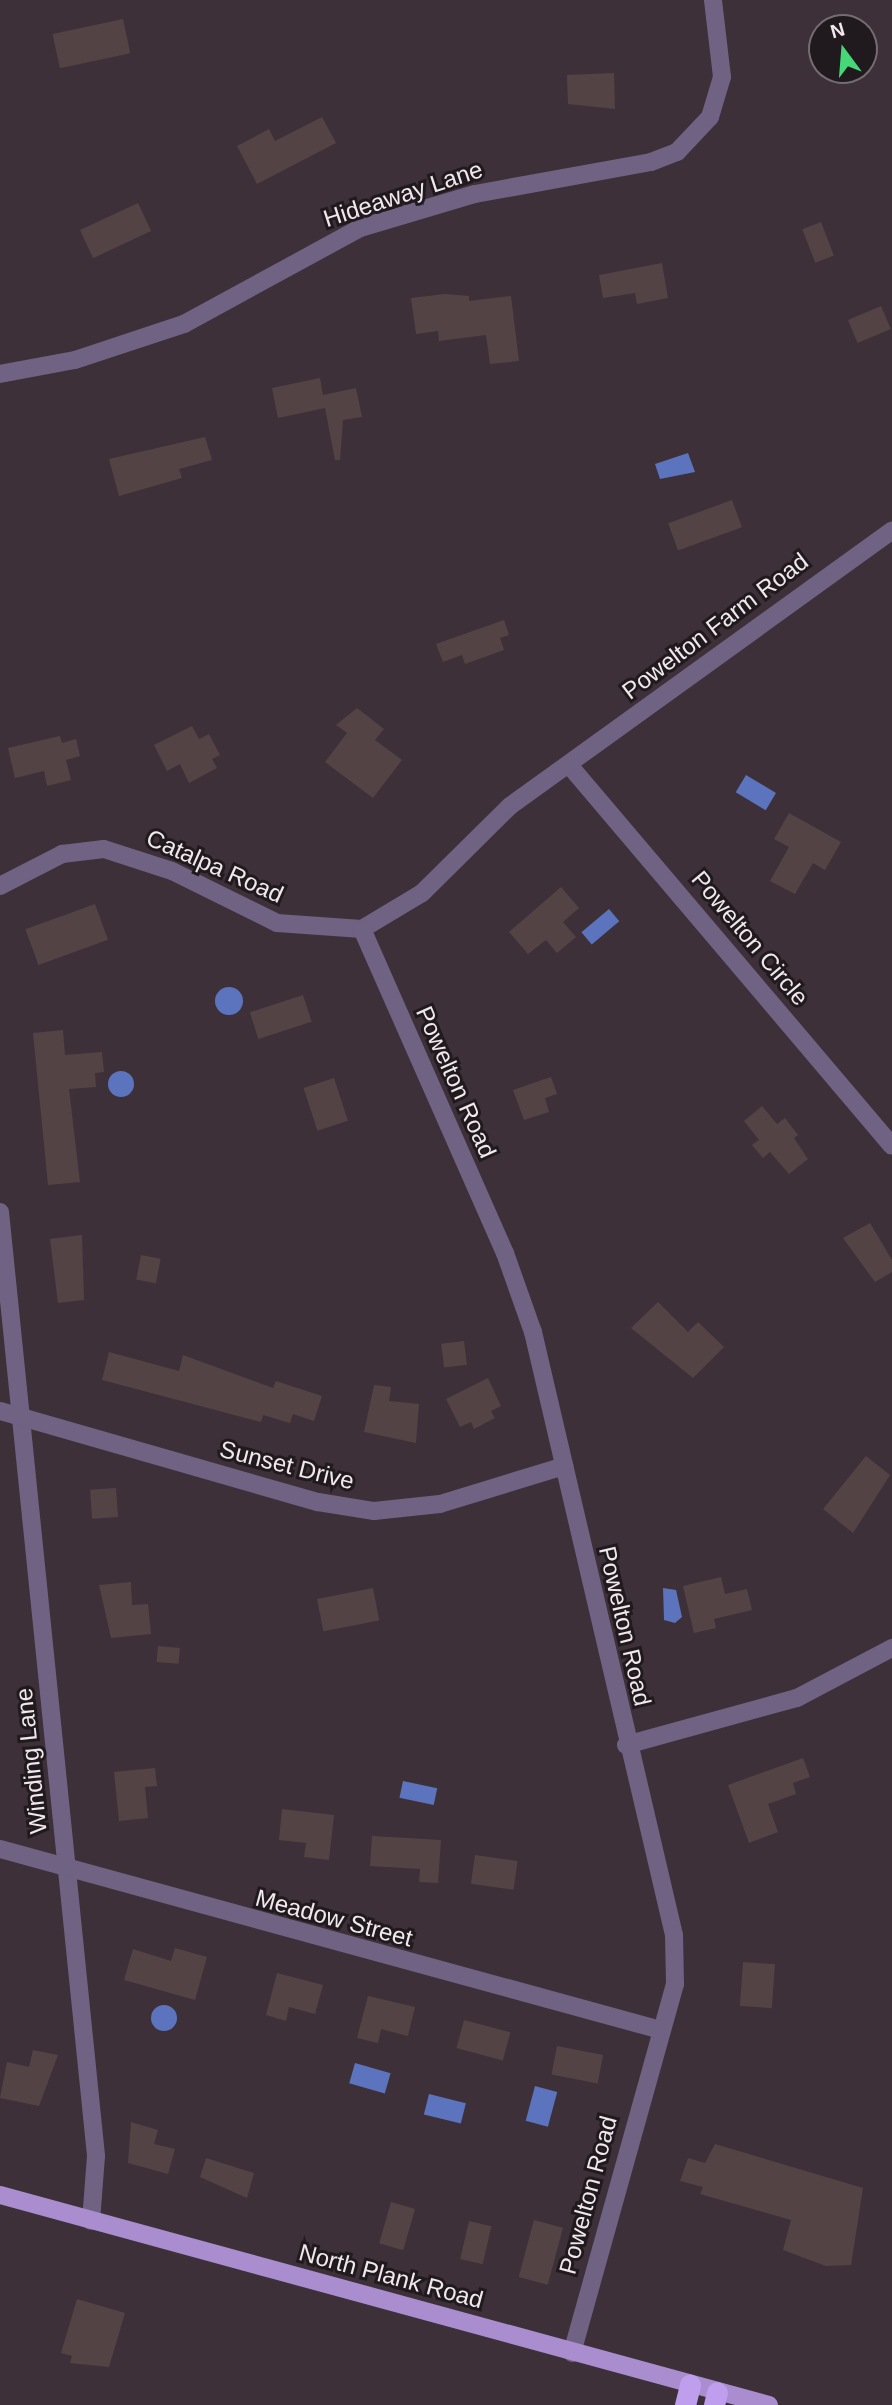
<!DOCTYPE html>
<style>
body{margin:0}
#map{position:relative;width:892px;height:2405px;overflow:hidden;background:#3d3039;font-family:Helvetica,sans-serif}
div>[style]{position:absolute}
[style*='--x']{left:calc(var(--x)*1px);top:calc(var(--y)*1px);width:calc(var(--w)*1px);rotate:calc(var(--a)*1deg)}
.water>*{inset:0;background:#5b74bd;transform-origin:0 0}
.round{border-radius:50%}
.building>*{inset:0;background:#544345;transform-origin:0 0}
.minor>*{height:18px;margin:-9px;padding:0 9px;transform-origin:9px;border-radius:9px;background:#6f6283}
.major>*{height:18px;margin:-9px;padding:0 9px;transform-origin:9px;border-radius:9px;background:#a98dcf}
.highway>*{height:21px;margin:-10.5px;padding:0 10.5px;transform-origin:10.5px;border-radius:10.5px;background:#bf9eed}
span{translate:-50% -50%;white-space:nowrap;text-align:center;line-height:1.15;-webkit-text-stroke:6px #201a1e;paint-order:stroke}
.street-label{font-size:24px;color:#f1e8ee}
.north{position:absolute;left:808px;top:14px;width:70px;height:70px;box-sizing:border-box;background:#201a1e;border:2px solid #746c71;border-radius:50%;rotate:344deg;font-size:19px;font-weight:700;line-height:28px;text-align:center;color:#f1e8ee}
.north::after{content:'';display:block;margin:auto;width:24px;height:32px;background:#46d779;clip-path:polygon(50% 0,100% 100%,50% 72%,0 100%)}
</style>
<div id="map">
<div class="water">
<div style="clip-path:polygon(688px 453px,695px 472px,660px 479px,655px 464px)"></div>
<div style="left:746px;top:775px;width:35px;height:20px;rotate:31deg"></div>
<div style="left:609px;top:909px;width:16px;height:36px;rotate:50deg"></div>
<div class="round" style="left:215px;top:987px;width:28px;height:28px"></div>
<div class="round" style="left:108px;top:1071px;width:26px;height:26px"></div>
<div style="clip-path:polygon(663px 1588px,676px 1590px,682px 1617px,675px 1623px,664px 1620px)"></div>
<div style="left:403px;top:1781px;width:35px;height:17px;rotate:12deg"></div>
<div class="round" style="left:151px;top:2005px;width:26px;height:26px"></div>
<div style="left:355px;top:2063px;width:37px;height:21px;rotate:16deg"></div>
<div style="left:535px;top:2086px;width:23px;height:36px;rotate:15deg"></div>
<div style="left:429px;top:2094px;width:38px;height:21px;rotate:14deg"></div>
</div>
<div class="building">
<div style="left:123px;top:19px;width:35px;height:72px;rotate:78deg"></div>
<div style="clip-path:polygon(614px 73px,615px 109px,568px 104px,567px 75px)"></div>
<div style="clip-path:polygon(322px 117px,336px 143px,257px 184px,237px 146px,269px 129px,275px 141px)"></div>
<div style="left:138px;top:203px;width:31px;height:64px;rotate:65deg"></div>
<div style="left:821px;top:222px;width:36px;height:20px;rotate:69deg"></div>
<div style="clip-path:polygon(662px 263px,668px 298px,637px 304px,635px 293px,603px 298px,599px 275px)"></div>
<div style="clip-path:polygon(445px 294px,469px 296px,469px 301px,511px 296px,519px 361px,490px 364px,486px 335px,439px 341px,438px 331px,416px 334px,411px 298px)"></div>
<div style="left:881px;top:306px;width:25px;height:36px;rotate:67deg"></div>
<div style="clip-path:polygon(320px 378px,323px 395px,356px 388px,362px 417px,343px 420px,340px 460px,335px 460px,325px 408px,278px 418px,272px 388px)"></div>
<div style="clip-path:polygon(205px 437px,212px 460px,179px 469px,182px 478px,119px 496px,109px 459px)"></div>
<div style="left:732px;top:500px;width:29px;height:68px;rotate:70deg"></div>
<div style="clip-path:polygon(504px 620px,509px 635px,500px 638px,504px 650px,465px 664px,462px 655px,443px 662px,436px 644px)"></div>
<div style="clip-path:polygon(357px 708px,384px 729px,375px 740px,402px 760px,373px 798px,325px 762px,347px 733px,336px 725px)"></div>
<div style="clip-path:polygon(192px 726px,199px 739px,209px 734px,220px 755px,212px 759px,217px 768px,189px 783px,180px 764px,167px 771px,154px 745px)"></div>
<div style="clip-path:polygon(60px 736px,62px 743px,76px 739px,80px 756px,66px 760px,71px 780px,47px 786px,44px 771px,15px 778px,8px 748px)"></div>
<div style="clip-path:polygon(789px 813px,841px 842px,825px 870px,813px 863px,795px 894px,770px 881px,789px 847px,774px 839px)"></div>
<div style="clip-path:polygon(561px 887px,579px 908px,563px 922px,576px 937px,557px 953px,546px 940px,528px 954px,509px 932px)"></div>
<div style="left:95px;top:904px;width:38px;height:74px;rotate:70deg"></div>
<div style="left:303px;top:995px;width:28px;height:56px;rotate:72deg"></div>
<div style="clip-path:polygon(63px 1030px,65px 1055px,102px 1052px,104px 1072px,95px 1073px,96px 1087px,69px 1089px,80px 1182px,48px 1185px,33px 1033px)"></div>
<div style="clip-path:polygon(551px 1077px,557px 1094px,545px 1098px,549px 1112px,524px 1120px,513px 1090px)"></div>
<div style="left:334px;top:1078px;width:45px;height:32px;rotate:72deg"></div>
<div style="clip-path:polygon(762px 1106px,777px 1124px,785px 1118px,798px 1135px,794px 1138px,808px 1159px,789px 1174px,770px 1152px,763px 1158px,752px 1145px,759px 1140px,744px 1121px)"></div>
<div style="clip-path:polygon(870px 1223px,892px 1260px,892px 1272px,875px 1282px,843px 1238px)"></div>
<div style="clip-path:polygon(82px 1235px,84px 1300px,58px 1303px,50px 1239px)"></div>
<div style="left:141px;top:1255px;width:20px;height:25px;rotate:11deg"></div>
<div style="clip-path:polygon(658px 1302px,688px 1332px,698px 1322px,724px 1347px,693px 1378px,631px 1328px)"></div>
<div style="left:464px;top:1341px;width:24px;height:23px;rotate:83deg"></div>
<div style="clip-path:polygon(109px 1352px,179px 1371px,183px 1355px,273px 1388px,276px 1381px,322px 1396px,314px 1421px,293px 1414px,290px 1423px,263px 1415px,261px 1422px,102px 1380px)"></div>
<div style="clip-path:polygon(488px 1378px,501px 1406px,491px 1411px,495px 1418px,474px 1429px,471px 1422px,460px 1427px,446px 1399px)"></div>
<div style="clip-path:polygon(374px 1385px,391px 1387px,389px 1401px,419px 1404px,416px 1443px,364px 1432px)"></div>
<div style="clip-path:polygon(866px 1456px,890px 1475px,853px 1533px,823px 1509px)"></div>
<div style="left:116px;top:1488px;width:29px;height:26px;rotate:86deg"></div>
<div style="clip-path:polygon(721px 1577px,725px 1594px,747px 1589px,752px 1610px,714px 1619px,716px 1628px,694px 1633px,683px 1586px)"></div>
<div style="clip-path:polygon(131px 1582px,132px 1605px,148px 1604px,151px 1634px,111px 1638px,99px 1585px)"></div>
<div style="left:373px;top:1588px;width:33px;height:57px;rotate:79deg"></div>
<div style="left:158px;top:1646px;width:22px;height:16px;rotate:5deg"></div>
<div style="clip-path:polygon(803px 1758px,810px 1777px,793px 1783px,796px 1794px,768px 1804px,778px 1832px,749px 1843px,728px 1785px)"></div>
<div style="clip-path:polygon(155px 1768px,157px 1786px,145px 1787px,148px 1818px,119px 1821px,114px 1772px)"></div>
<div style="clip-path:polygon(282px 1809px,334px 1815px,329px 1860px,304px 1857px,306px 1843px,279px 1840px)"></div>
<div style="clip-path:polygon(372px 1836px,441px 1840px,438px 1883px,419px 1882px,420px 1869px,370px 1866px)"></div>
<div style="left:475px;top:1855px;width:43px;height:29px;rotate:8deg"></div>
<div style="clip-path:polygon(175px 1948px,207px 1957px,195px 2000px,124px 1980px,133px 1949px,171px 1961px)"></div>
<div style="left:743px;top:1962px;width:32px;height:44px;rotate:4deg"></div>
<div style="clip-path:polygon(277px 1973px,323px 1985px,315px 2014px,289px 2007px,286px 2021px,266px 2015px)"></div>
<div style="clip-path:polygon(368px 1996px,415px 2007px,408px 2036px,381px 2029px,378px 2043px,357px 2038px)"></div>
<div style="left:464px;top:2020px;width:48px;height:29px;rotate:15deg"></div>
<div style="left:557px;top:2046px;width:47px;height:29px;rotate:11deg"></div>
<div style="clip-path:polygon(33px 2050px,58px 2055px,39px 2106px,0 2098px,7px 2062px,29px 2067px)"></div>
<div style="clip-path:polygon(131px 2122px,158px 2130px,154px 2144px,175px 2149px,168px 2174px,128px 2163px)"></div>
<div style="clip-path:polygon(715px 2144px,863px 2188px,851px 2265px,826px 2266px,783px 2250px,791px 2220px,700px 2194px,703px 2187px,680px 2181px,688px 2158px,705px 2163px)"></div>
<div style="clip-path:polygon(206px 2158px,254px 2173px,247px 2198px,200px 2177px)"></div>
<div style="left:391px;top:2202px;width:25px;height:43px;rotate:16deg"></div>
<div style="left:534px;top:2220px;width:30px;height:59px;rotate:15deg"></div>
<div style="left:469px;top:2221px;width:23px;height:39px;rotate:13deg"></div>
<div style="clip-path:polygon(77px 2299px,125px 2313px,109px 2367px,70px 2363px,72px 2356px,61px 2353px)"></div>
</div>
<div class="minor">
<div style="--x:0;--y:374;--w:76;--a:-10.6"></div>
<div style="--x:75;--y:360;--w:115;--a:-18.3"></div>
<div style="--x:184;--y:324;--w:200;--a:-28.6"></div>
<div style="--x:360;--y:228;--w:120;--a:-16.5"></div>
<div style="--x:475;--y:194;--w:179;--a:-10.3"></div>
<div style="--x:651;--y:162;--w:28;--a:-21"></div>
<div style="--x:677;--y:152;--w:48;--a:-46.7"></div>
<div style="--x:710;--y:117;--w:42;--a:-73.3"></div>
<div style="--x:722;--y:77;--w:78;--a:-96.7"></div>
<div style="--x:569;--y:765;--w:499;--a:49.7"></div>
<div style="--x:0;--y:886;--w:70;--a:-27.3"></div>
<div style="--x:62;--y:854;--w:42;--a:-6.8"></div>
<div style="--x:104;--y:849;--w:71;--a:17.9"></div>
<div style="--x:172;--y:871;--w:117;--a:26.3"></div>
<div style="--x:277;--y:923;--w:85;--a:4"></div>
<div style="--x:362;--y:929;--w:70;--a:-31"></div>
<div style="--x:422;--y:893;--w:124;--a:-44.7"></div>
<div style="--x:510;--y:806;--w:471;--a:-35.8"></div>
<div style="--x:362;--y:929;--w:354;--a:66.2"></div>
<div style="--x:505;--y:1253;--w:84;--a:70.5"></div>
<div style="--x:533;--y:1332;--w:619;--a:76.84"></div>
<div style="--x:674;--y:1935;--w:49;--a:88.8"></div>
<div style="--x:675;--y:1984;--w:383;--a:105.6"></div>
<div style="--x:0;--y:1212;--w:949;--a:84.19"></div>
<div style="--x:96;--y:2156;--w:65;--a:94.4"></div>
<div style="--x:0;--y:1411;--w:331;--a:16"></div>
<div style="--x:318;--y:1502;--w:57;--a:9.1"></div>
<div style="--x:374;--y:1511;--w:66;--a:-6.1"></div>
<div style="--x:440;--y:1504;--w:130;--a:-17"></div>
<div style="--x:626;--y:1745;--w:177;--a:-15.4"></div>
<div style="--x:797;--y:1698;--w:107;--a:-27.8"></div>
<div style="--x:0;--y:1849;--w:681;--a:15.32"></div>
</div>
<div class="major">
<div style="--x:0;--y:2195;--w:797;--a:15.27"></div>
</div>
<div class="highway">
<div style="--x:685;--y:2405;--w:21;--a:-76"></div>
<div style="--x:714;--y:2405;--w:13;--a:-77"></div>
</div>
<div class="street-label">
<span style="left:403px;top:194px;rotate:-18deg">Hideaway Lane</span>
<span style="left:715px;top:626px;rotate:-37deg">Powelton Farm Road</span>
<span style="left:215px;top:866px;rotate:24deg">Catalpa Road</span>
<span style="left:750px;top:938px;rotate:50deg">Powelton Circle</span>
<span style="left:456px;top:1082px;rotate:66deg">Powelton Road</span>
<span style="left:287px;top:1465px;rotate:14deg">Sunset Drive</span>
<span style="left:625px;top:1626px;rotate:77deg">Powelton Road</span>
<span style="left:31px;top:1761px;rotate:-96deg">Winding Lane</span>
<span style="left:334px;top:1918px;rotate:15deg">Meadow Street</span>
<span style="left:588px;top:2195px;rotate:-75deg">Powelton Road</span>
<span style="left:391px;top:2276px;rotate:15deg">North Plank Road</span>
</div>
<div class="north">N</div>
</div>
